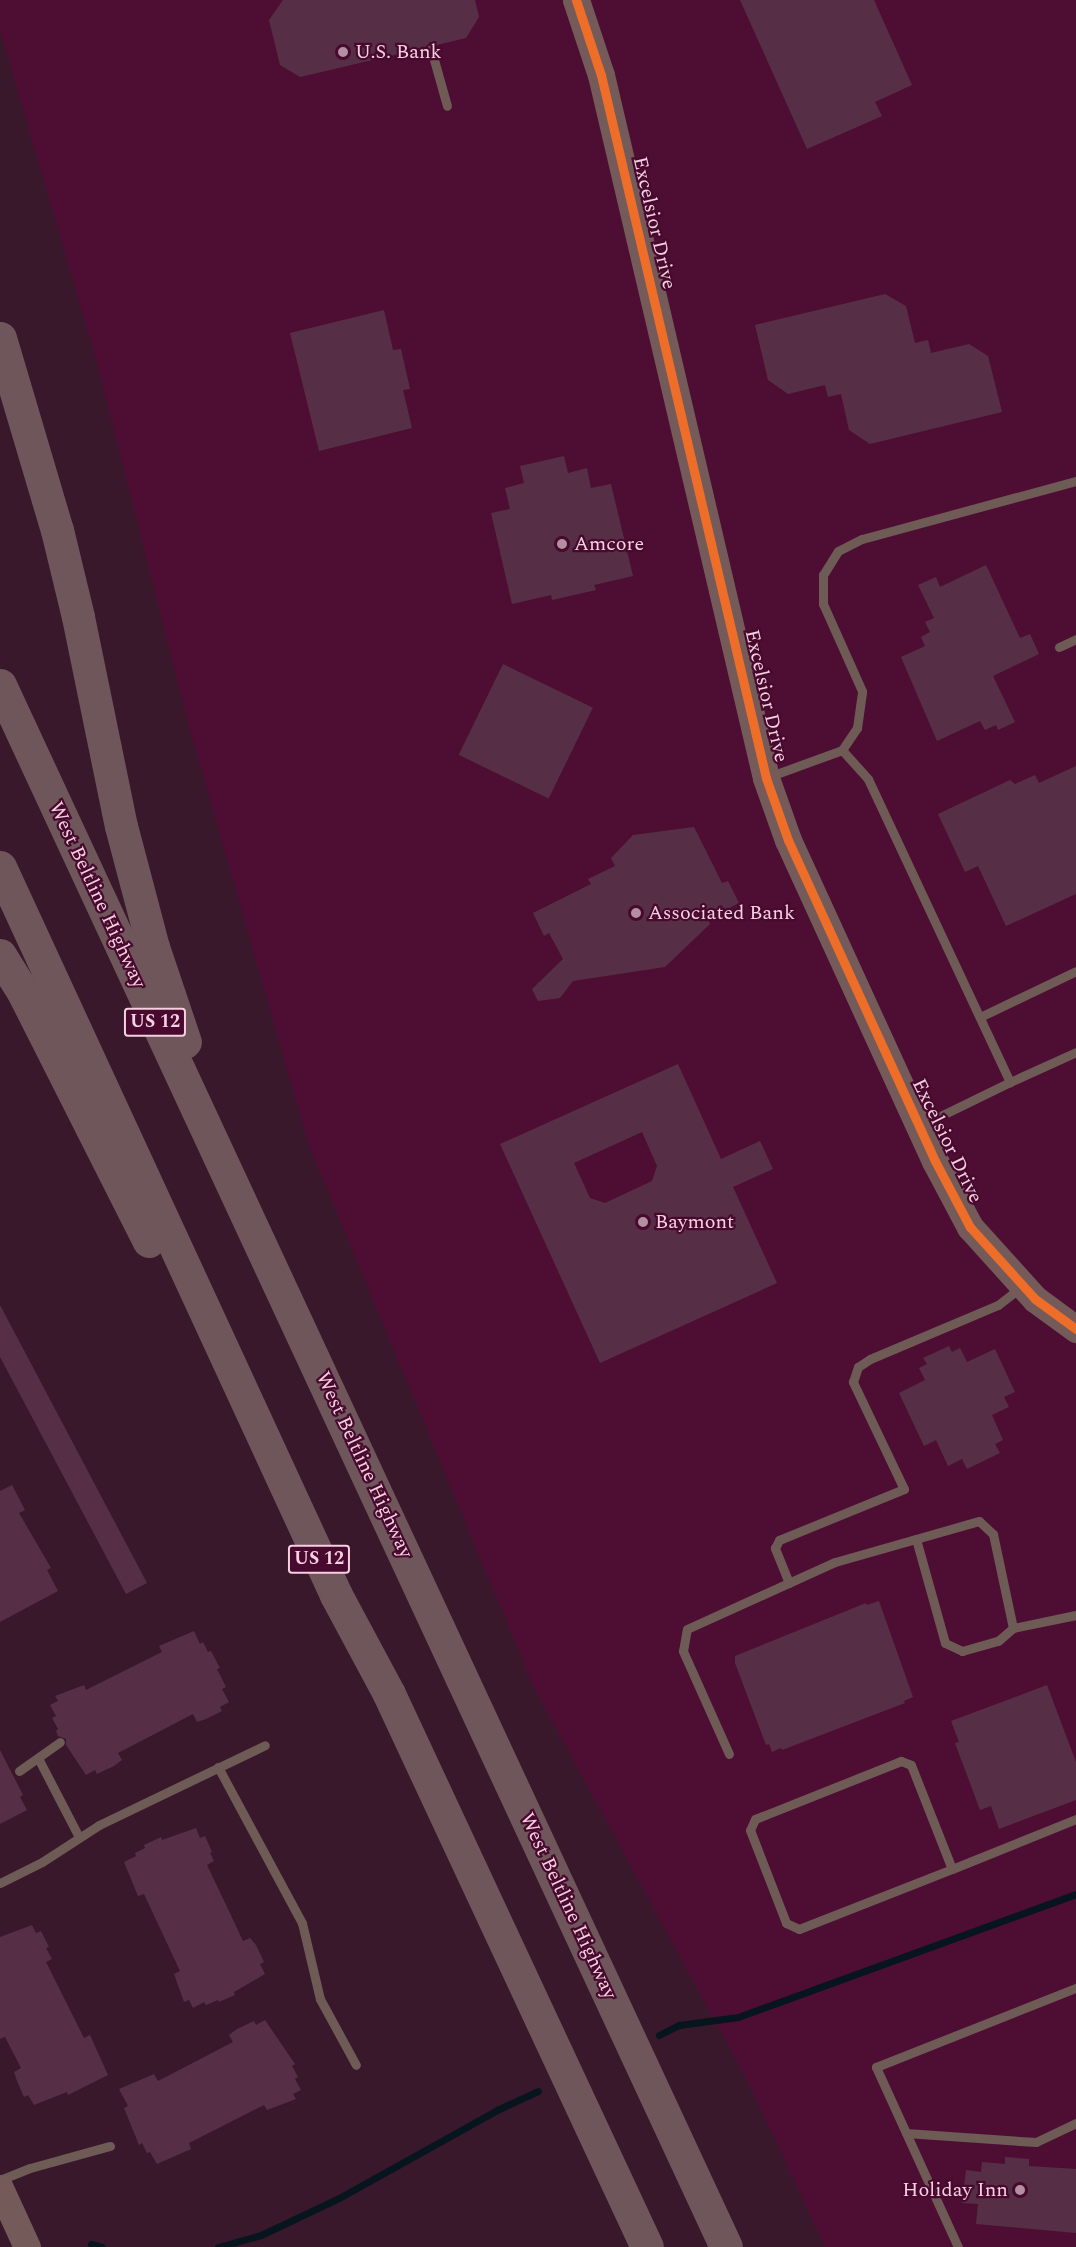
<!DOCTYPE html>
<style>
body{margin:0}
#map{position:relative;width:1076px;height:2247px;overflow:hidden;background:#39182b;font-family:Spectral,serif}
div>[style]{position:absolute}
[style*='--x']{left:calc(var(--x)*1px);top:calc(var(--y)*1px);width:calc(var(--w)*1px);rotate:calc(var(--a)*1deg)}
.built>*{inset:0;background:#4e0e33}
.stream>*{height:7px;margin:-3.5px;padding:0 3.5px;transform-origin:3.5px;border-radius:3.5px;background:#07151f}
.building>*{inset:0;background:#562f47;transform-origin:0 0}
.lane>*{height:9px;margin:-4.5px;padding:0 4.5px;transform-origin:4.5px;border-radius:4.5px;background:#6f5b56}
.secondary>*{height:27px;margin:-13.5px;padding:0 13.5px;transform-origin:13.5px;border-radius:13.5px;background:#745b59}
.highway>*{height:33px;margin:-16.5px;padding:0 16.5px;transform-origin:16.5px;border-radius:16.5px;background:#6f565a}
.cycleway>*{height:9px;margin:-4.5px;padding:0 4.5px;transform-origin:4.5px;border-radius:4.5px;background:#ee6e29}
.dots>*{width:16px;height:16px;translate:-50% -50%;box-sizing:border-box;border:3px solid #470a2e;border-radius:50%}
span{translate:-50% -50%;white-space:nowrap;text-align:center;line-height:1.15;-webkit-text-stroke:4.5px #470a2e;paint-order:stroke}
.shield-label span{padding:2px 4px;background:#470a2e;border:2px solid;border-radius:4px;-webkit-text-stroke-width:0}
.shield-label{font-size:18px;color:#f6cfe0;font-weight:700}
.poi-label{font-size:20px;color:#f6cfe0}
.left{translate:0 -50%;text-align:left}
.right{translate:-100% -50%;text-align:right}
.street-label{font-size:20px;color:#f6cfe0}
</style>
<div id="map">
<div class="built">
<div style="clip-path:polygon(0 0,1076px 0,1076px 2247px,825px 2247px,749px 2084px,534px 1688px,308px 1143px,187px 719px,98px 367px,0 30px)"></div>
</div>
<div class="stream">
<div style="--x:659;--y:2035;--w:22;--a:-27"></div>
<div style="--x:679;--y:2025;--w:60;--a:-7.7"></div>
<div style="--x:738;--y:2017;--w:360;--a:-20"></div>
<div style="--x:91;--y:2244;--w:11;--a:15"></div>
<div style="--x:218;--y:2247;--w:45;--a:-15.6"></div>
<div style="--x:261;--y:2235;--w:86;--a:-25.4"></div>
<div style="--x:339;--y:2198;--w:181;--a:-29.1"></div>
<div style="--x:497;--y:2110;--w:45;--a:-24.9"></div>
</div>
<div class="building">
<div style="clip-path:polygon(283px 0,475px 0,479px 17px,466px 38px,437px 45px,430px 42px,424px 48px,300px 77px,280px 65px,269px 20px)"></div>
<div style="clip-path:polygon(740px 0,874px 0,912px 85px,875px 102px,882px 116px,807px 149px)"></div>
<div style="clip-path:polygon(885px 294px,906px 306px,915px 343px,928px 340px,931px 353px,969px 344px,988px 356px,1002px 412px,870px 444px,849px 430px,841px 394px,828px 397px,825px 385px,788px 394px,768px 380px,755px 325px)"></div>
<div style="clip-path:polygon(384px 310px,393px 350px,401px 349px,410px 389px,403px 390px,412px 428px,319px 451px,290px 333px)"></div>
<div style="clip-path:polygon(564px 456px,568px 473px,587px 468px,591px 488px,611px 484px,633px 576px,594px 585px,596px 590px,552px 600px,551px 595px,512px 604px,491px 513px,510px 509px,505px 488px,524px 483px,520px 466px)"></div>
<div style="clip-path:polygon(986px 565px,1020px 638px,1030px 634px,1039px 654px,993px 676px,1015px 722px,998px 730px,996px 725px,985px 730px,980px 721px,937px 741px,901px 657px,925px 646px,921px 637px,930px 632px,925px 622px,934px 618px,918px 585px,936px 577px,940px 587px)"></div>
<div style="left:503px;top:664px;width:100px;height:101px;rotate:26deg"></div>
<div style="clip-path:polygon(1076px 766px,1076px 894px,1006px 926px,978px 866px,965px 872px,938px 814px,1010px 780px,1015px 784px,1035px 775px,1039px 783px)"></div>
<div style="clip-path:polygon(694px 827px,722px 883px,728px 881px,739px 903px,708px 919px,710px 924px,665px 967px,573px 981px,560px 998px,538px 1001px,532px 989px,563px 959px,549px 933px,544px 936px,533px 913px,591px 884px,588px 879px,615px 866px,611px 858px,633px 835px)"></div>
<div style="clip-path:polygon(evenodd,678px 1064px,721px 1159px,760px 1141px,773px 1169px,733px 1187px,777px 1283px,600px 1363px,500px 1144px,678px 1064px,642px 1132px,657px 1166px,652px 1181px,605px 1203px,590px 1198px,574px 1163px,642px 1132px)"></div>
<div style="clip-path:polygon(0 1305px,147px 1583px,126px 1594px,0 1357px)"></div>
<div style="clip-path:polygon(949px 1346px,952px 1352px,960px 1348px,967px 1362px,995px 1349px,1015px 1392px,1004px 1397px,1009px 1407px,992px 1415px,1003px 1440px,995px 1444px,1000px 1453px,967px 1469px,962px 1459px,948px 1466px,936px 1440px,924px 1446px,899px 1393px,925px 1380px,919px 1368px,927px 1364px,923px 1358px)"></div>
<div style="clip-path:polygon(12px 1485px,25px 1510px,19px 1513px,51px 1568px,47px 1570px,58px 1591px,0 1622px,0 1491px)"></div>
<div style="clip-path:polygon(879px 1601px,913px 1697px,904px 1701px,905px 1703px,782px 1750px,781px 1748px,772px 1752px,769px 1744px,766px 1745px,735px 1663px,735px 1656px,866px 1603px,867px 1605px)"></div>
<div style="clip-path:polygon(194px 1631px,200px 1644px,203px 1642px,208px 1652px,211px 1651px,220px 1668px,217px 1669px,226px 1687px,222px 1689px,229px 1702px,220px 1707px,222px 1711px,206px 1719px,197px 1722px,193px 1714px,118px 1753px,122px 1760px,114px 1766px,97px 1774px,95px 1770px,86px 1775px,66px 1745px,66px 1739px,58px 1736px,56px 1731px,58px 1729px,52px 1718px,56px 1716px,50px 1705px,58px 1701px,55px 1696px,84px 1685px,86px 1690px,162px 1652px,159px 1646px)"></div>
<div style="clip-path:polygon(1047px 1685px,1076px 1762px,1076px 1800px,999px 1829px,991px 1806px,980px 1810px,955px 1743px,959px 1742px,951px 1721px)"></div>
<div style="clip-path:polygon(0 1750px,23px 1795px,20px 1797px,27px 1810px,0 1824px)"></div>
<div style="clip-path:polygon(196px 1828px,200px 1838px,205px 1836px,212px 1852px,210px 1853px,214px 1861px,207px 1865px,228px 1909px,243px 1941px,250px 1938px,256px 1945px,264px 1962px,260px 1964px,265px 1974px,234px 1992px,235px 1995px,219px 2002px,218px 2000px,206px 2005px,204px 2002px,193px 2008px,189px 2000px,184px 2002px,174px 1974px,180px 1971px,144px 1894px,138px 1896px,124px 1862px,136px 1856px,135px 1853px,145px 1848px,144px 1845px,161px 1837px,162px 1840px)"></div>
<div style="clip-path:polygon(32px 1925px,36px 1933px,41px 1931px,49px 1947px,46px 1948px,52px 1959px,46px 1962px,84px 2038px,90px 2035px,108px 2075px,68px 2095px,67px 2092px,34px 2105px,28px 2095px,24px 2097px,17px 2081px,14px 2072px,21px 2068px,5px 2037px,0 2039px,0 1937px)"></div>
<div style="clip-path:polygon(265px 2020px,295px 2064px,292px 2066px,298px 2077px,295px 2079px,301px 2090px,293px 2094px,296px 2099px,267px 2110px,264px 2105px,189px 2143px,191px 2149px,157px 2164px,150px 2152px,147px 2153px,142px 2143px,139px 2145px,124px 2108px,128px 2106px,119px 2089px,154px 2074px,158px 2081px,233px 2042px,229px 2035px,237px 2029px,254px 2021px,256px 2025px)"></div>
<div style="clip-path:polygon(1005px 2157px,1029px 2159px,1029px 2166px,1076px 2169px,1076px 2233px,976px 2224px,978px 2204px,962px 2203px,966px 2170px,981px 2172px,982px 2162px,1005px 2164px)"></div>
</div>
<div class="lane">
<div style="--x:431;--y:49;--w:59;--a:74.3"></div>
<div style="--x:1059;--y:647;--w:19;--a:-25"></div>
<div style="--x:842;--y:750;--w:39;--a:48"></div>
<div style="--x:868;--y:779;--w:335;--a:64.9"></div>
<div style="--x:1010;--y:1082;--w:98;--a:154"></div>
<div style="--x:768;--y:777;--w:79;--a:-20"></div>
<div style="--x:842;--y:750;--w:27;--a:-56"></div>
<div style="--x:857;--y:728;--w:37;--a:-82"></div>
<div style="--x:862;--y:691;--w:95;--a:-114.1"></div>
<div style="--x:823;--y:604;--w:29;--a:-90"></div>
<div style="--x:823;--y:575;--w:28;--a:-58"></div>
<div style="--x:838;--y:551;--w:27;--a:-27"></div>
<div style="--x:862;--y:539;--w:222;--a:-15.2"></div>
<div style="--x:980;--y:1017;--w:106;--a:-25.6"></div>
<div style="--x:1010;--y:1082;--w:72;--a:-24.4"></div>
<div style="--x:916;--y:1539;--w:108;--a:74.4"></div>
<div style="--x:945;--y:1643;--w:19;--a:25"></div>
<div style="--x:962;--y:1651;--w:37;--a:-16"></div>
<div style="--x:998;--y:1641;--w:20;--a:-41"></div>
<div style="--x:789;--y:1583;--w:38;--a:-112"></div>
<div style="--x:775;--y:1548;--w:9;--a:-63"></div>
<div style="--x:779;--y:1540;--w:135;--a:-22.2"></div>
<div style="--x:904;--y:1489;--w:119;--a:-115.5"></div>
<div style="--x:853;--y:1382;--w:16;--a:-72"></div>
<div style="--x:858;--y:1367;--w:14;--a:-34"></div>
<div style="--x:870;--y:1359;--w:139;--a:-22.9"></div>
<div style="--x:998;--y:1305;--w:29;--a:-38"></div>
<div style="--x:729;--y:1754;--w:113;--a:-114.1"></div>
<div style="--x:683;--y:1651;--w:22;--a:-80"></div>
<div style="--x:687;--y:1629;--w:162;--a:-24.4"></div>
<div style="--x:835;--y:1562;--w:150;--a:-15.9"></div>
<div style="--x:979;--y:1521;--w:19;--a:43"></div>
<div style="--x:993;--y:1534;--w:96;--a:78"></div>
<div style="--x:1013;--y:1628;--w:64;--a:-11.7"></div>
<div style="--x:38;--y:1758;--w:89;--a:62.6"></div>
<div style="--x:218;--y:1767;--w:177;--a:61.7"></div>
<div style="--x:302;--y:1923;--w:78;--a:76.7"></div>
<div style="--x:320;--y:1999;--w:75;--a:61.4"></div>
<div style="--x:19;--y:1771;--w:50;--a:-35.3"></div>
<div style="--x:952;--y:1869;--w:112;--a:-111.5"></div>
<div style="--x:911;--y:1765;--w:11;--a:-158"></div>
<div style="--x:901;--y:1761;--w:157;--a:158.3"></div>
<div style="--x:755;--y:1819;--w:12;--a:114"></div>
<div style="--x:750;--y:1830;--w:100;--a:68.8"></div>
<div style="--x:786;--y:1923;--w:14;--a:25"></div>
<div style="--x:799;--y:1929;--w:164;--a:-21.4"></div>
<div style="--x:952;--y:1869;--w:134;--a:-22"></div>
<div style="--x:0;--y:1883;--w:47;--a:-26.6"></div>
<div style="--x:42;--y:1862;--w:68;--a:-33"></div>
<div style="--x:99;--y:1825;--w:184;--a:-25.7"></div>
<div style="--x:906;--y:2133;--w:130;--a:4"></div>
<div style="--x:1036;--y:2142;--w:44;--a:-25.4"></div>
<div style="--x:0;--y:2180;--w:32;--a:-22"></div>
<div style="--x:30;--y:2168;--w:83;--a:-15.4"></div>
<div style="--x:958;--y:2247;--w:198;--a:-114.5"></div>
<div style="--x:876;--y:2067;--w:215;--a:-21.6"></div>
</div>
<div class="secondary">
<div style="--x:576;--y:0;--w:79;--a:71.6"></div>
<div style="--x:601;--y:75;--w:722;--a:76.79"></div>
<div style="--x:766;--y:778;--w:66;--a:70.5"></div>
<div style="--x:788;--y:840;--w:353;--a:65.4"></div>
<div style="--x:935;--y:1161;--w:75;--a:62.1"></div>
<div style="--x:970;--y:1227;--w:97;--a:47.9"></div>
<div style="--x:1035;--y:1299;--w:51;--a:36.2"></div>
<div style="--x:0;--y:2188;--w:65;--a:65.4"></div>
</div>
<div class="highway">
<div style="--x:0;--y:338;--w:200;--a:73.5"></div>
<div style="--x:57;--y:530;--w:89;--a:76.4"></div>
<div style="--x:78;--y:617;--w:213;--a:78.4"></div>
<div style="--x:121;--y:826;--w:125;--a:75.2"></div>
<div style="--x:153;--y:947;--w:100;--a:71.4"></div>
<div style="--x:0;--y:685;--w:1722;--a:65.07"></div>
<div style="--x:0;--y:867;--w:802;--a:65.22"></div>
<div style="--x:336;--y:1595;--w:112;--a:61.8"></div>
<div style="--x:389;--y:1694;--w:610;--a:64.99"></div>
<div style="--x:0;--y:955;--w:44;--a:58.1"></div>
<div style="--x:23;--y:992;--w:279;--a:63.2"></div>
</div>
<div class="cycleway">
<div style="--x:576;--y:0;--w:79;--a:71.6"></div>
<div style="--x:601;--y:75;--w:722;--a:76.79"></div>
<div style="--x:766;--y:778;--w:66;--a:70.5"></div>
<div style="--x:788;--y:840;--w:353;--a:65.4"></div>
<div style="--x:935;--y:1161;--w:75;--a:62.1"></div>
<div style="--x:970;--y:1227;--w:97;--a:47.9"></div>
<div style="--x:1035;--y:1299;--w:51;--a:36.2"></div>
</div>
<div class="dots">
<div style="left:343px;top:52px;background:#b48fa1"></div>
<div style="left:562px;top:544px;background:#b48fa1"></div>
<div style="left:636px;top:913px;background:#b48fa1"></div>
<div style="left:643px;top:1222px;background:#b48fa1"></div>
<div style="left:1020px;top:2190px;background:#b48fa1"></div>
</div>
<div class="shield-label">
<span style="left:155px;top:1022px">US 12</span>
<span style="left:319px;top:1559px">US 12</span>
</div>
<div class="poi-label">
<span class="left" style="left:355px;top:52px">U.S. Bank</span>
<span class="left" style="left:574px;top:544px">Amcore</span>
<span class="left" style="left:648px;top:913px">Associated Bank</span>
<span class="left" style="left:655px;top:1222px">Baymont</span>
<span class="right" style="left:1008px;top:2190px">Holiday Inn</span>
</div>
<div class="street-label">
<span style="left:654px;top:223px;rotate:77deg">Excelsior Drive</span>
<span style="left:766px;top:696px;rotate:77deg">Excelsior Drive</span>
<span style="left:97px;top:895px;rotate:65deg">West Beltline Highway</span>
<span style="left:947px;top:1141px;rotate:64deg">Excelsior Drive</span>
<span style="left:364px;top:1465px;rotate:65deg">West Beltline Highway</span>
<span style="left:568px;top:1906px;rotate:65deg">West Beltline Highway</span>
</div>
</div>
